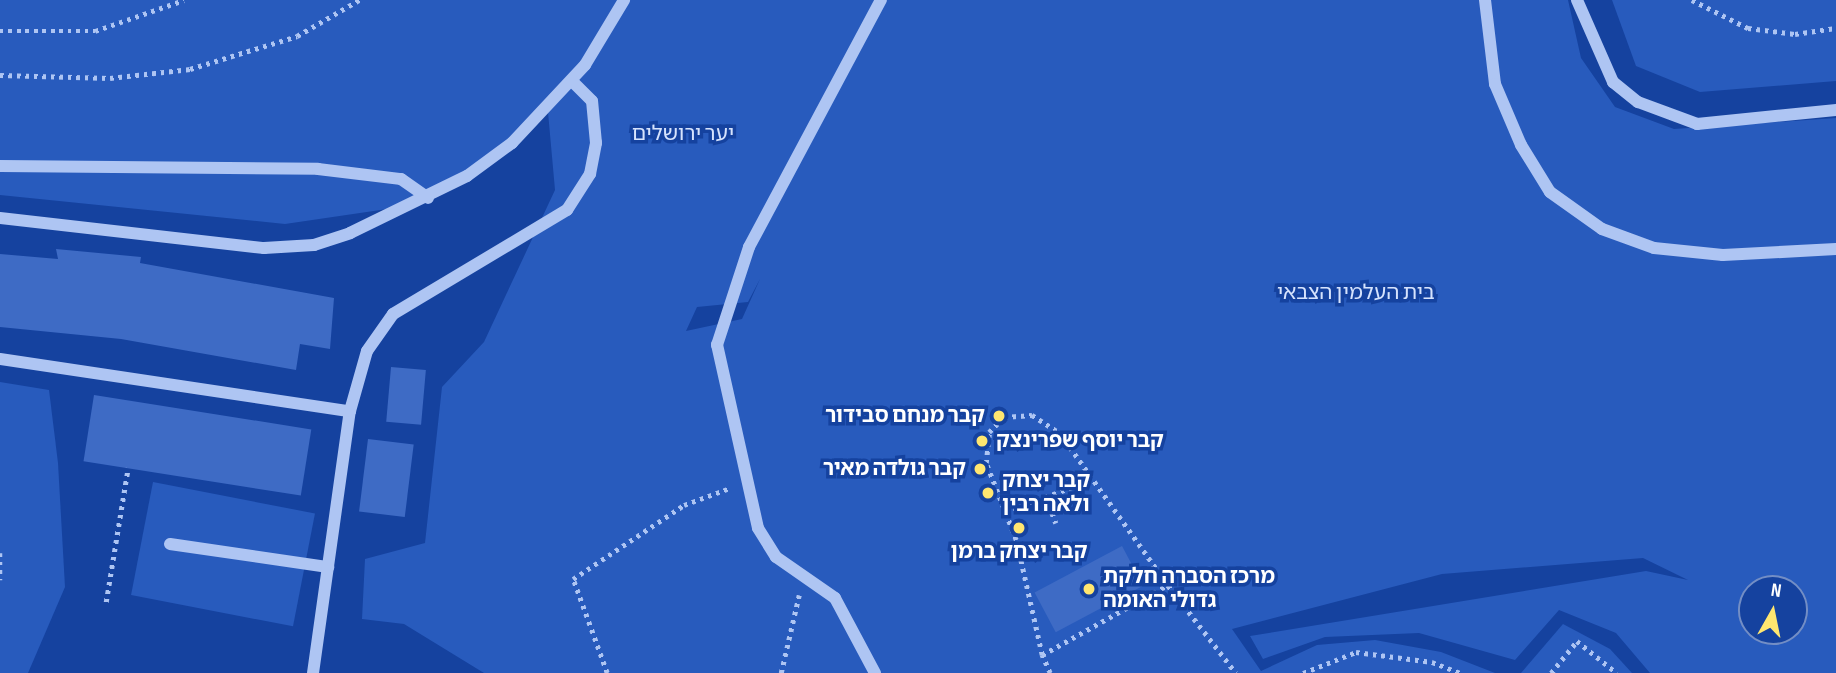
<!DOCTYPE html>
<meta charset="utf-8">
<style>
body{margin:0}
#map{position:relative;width:1836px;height:673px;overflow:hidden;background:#15429f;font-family:"Sofia Sans Condensed","Noto Sans Hebrew",sans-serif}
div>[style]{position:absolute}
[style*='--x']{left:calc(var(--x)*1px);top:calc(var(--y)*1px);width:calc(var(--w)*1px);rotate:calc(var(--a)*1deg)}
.green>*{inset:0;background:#285bbd;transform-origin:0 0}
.building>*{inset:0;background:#3e6bc5;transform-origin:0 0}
.path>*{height:4.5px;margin-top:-2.25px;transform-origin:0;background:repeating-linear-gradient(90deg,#aec5f3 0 3.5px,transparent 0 8.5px)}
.minor>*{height:12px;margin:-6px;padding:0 6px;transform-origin:6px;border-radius:6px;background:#aec5f3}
.dots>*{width:19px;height:19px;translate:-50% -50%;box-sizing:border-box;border:4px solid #15429f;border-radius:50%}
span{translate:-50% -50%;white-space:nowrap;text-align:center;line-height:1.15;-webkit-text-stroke:7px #15429f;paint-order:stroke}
.park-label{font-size:21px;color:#d6e3fd}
.poi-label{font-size:21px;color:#fff;font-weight:700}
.right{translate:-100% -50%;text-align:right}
.left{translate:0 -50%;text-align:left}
.north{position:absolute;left:1738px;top:575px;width:70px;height:70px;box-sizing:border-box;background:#15429f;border:2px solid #738ec5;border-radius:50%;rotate:9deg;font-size:19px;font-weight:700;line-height:28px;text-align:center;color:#fff}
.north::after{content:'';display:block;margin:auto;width:24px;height:32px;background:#ffe670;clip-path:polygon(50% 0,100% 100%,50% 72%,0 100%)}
</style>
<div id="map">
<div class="green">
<div style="clip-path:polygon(evenodd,0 0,1568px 0,1581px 58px,1615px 107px,1674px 129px,1836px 118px,1836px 673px,1650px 673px,1616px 633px,1559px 610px,1515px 660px,1419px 633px,1325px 637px,1263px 659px,1250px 636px,1646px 571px,1688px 580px,1643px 558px,1442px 574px,1232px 629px,1261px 671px,1317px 645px,1375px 640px,1441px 652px,1495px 673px,484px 673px,404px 624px,362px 619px,365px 559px,425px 543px,442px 387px,484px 342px,555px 190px,548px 112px,462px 174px,394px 208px,285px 224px,0 195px,0 0,760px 279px,742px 319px,686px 331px,697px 307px,748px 302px,760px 279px,0 0,1752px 589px,1794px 589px,1794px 631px,1752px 631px,1752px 589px)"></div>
<div style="clip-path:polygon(1612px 0,1836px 0,1836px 81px,1700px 92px,1636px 66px)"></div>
<div style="clip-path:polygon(0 382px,49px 390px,58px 463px,65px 587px,28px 673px,0 673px)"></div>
<div style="left:153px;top:482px;width:165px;height:115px;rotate:11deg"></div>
<div style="clip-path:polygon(1563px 624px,1610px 649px,1632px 673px,1521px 673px)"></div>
</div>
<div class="building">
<div style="clip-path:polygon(56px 249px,141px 257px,140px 263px,334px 298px,330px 349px,300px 344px,296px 370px,121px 339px,0 327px,0 254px,58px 259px)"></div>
<div style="left:391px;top:367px;width:35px;height:55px;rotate:5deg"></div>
<div style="left:94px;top:395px;width:220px;height:67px;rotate:9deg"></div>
<div style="left:368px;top:439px;width:46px;height:73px;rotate:7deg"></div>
<div style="left:1122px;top:546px;width:45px;height:99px;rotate:62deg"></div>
</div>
<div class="path">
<div style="--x:1692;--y:0;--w:63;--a:26.6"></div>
<div style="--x:1748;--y:28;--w:47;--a:7.3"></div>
<div style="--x:1795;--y:34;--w:41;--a:-8.3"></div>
<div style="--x:0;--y:31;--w:95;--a:0"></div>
<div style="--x:95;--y:31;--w:94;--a:-19.2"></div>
<div style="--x:0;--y:75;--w:110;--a:1.6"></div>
<div style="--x:110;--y:78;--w:81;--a:-6.4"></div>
<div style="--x:190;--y:69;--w:112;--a:-17.1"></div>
<div style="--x:297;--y:36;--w:72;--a:-30.1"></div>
<div style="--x:1046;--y:497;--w:28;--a:69"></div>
<div style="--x:1005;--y:512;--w:75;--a:-20.4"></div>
<div style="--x:0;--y:553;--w:27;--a:90"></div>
<div style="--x:106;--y:602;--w:136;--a:-80.7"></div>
<div style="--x:1042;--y:655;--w:118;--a:-102.7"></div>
<div style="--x:1016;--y:540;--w:83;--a:-111.3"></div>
<div style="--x:986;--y:463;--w:31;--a:-84"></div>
<div style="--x:989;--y:432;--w:21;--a:-45"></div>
<div style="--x:1004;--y:417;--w:28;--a:-4"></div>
<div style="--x:1032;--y:415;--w:33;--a:33"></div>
<div style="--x:1060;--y:433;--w:195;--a:54.6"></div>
<div style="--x:607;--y:673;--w:100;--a:-109.9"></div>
<div style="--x:573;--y:579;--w:133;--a:-33.7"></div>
<div style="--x:684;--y:505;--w:49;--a:-20.3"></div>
<div style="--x:781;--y:673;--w:80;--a:-77"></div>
<div style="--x:1050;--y:673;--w:20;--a:-114"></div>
<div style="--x:1042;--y:655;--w:144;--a:-29.1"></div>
<div style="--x:1168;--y:585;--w:111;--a:52.3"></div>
<div style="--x:1303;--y:673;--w:57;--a:-21.6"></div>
<div style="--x:1356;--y:652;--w:77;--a:7.5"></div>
<div style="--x:1432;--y:662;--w:30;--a:21"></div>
<div style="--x:1551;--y:673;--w:41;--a:-50.9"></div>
<div style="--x:1577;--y:641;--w:51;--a:38.7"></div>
</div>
<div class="minor">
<div style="--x:1485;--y:0;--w:85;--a:83.2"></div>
<div style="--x:1495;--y:84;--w:66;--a:66.9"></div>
<div style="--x:1521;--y:145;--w:55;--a:58.3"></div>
<div style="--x:1550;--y:192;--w:64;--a:35.4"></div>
<div style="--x:1602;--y:229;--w:55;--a:20.1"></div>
<div style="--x:1654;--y:248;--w:69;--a:5.8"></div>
<div style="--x:1723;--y:255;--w:113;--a:-3"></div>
<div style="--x:1577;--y:0;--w:90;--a:66.3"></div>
<div style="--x:1613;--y:82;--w:32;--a:39"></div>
<div style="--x:1638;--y:102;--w:63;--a:20.4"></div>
<div style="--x:1697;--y:124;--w:140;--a:-5.8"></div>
<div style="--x:0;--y:166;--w:318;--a:0.5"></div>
<div style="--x:318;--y:169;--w:84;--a:6.9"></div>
<div style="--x:401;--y:179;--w:33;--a:35"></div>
<div style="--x:0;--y:218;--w:266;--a:6.5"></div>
<div style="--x:264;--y:248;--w:50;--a:-3.4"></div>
<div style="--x:314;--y:245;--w:38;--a:-18"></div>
<div style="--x:350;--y:233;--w:130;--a:-26"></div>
<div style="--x:467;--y:176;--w:56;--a:-36.3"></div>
<div style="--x:512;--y:143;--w:107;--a:-46.9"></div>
<div style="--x:585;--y:65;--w:76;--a:-59"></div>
<div style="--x:0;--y:359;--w:354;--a:8.5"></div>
<div style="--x:170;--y:544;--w:160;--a:8.3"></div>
<div style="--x:313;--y:673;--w:265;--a:-82"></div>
<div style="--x:350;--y:411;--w:62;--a:-74.2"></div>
<div style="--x:367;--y:351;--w:45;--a:-54.9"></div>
<div style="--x:393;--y:314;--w:203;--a:-30.9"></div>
<div style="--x:567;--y:210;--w:43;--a:-57.4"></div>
<div style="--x:590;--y:174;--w:32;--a:-79"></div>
<div style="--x:596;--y:143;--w:42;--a:-95.4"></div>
<div style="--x:592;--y:101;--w:28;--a:-135"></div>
<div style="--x:875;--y:673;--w:85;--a:-118.1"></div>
<div style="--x:835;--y:598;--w:72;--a:-145.2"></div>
<div style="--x:776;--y:557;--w:34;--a:-122"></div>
<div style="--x:758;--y:528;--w:188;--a:-102.6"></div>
<div style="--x:717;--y:345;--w:103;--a:-71.9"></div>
<div style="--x:749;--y:247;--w:280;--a:-61.9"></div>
</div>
<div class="dots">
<div style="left:999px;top:416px;background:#ffe670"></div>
<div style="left:982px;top:441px;background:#ffe670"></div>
<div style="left:980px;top:469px;background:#ffe670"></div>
<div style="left:988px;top:493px;background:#ffe670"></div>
<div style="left:1019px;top:528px;background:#ffe670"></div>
<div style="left:1089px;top:589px;background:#ffe670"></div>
</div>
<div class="park-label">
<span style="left:683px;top:134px">יער ירושלים</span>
<span style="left:1356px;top:293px">בית העלמין הצבאי</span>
</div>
<div class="poi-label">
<span class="right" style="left:985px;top:416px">קבר מנחם סבידור</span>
<span class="left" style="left:996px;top:441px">קבר יוסף שפרינצק</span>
<span class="right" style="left:966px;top:469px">קבר גולדה מאיר</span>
<span class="left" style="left:1002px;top:493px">קבר יצחק<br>ולאה רבין</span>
<span style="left:1019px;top:552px">קבר יצחק ברמן</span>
<span class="left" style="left:1103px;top:589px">מרכז הסברה חלקת<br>גדולי האומה</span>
</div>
<div class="north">N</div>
</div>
